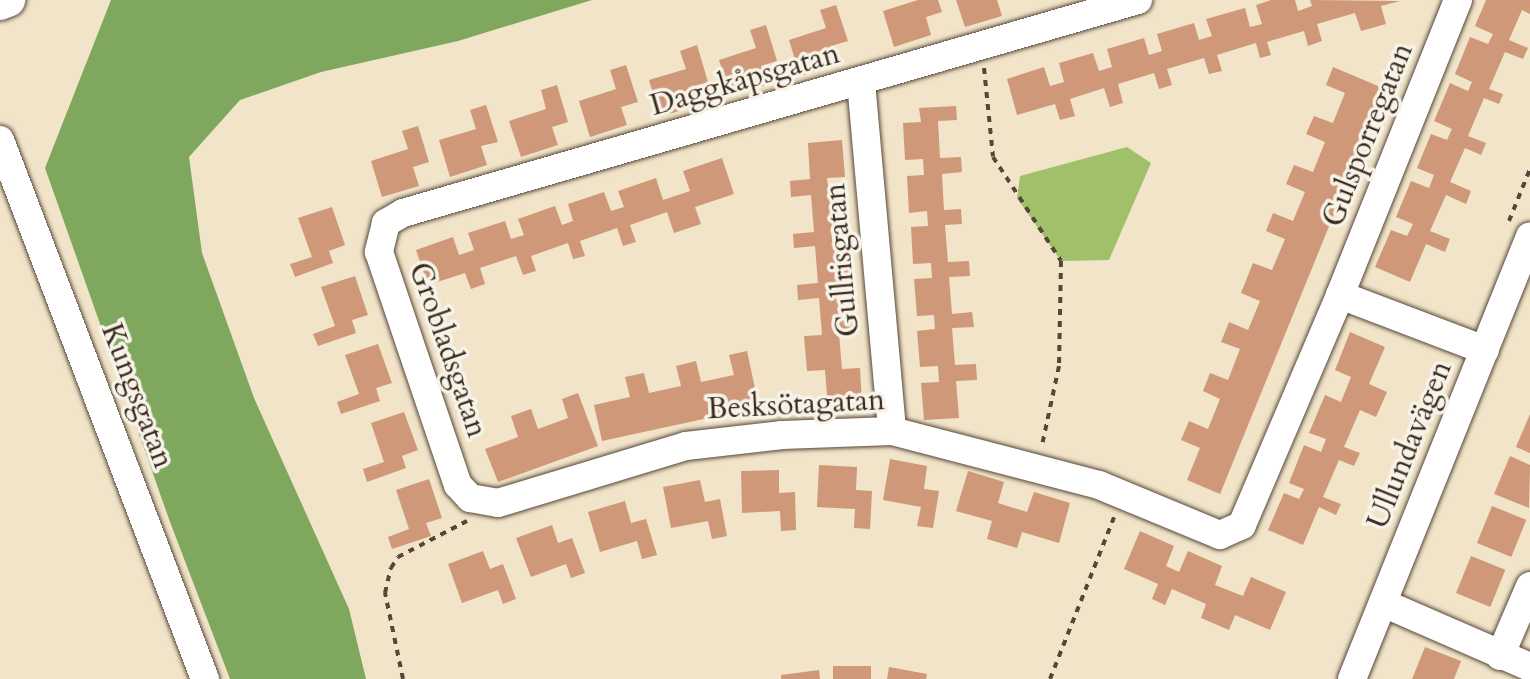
<!DOCTYPE html>
<meta charset="utf-8">
<style>
body{margin:0}
#map{position:relative;width:1530px;height:679px;overflow:hidden;background:#f1e4c9;font-family:Cardo,serif}
div>[style]{position:absolute}
[style*='--x']{left:calc(var(--x)*1px);top:calc(var(--y)*1px);width:calc(var(--w)*1px);rotate:calc(var(--a)*1deg)}
.green>*{inset:0;background:#a0c16a}
.forest>*{inset:0;background:#80a75e}
.building>*{inset:0;background:#ce9879;transform-origin:0 0}
.path>*{height:4px;margin-top:-2px;transform-origin:0;background:repeating-linear-gradient(90deg,#564638 0 6px,transparent 0 12px)}
.roads{filter:drop-shadow(0 0 2px #564638) drop-shadow(0 0 2px #564638)}
.minor>*{height:28px;margin:-14px;padding:0 14px;transform-origin:14px;border-radius:14px;background:#fff}
.major>*{height:34px;margin:-17px;padding:0 17px;transform-origin:17px;border-radius:17px;background:#fff}
span{translate:-50% -50%;white-space:nowrap;text-align:center;line-height:1.15;-webkit-text-stroke:7px #f7f3e8;paint-order:stroke}
.street-label{font-size:30px;color:#3b2a1e}
</style>
<div id="map">
<div class="green">
<div style="clip-path:polygon(1127px 147px,1151px 163px,1109px 260px,1061px 261px,1017px 198px,1020px 176px)"></div>
</div>
<div class="forest">
<div style="clip-path:polygon(111px 0,592px 0,458px 41px,321px 72px,240px 100px,189px 157px,202px 253px,254px 398px,349px 609px,366px 679px,230px 679px,170px 522px,45px 168px)"></div>
</div>
<div class="building">
<div style="clip-path:polygon(918px 0,938px 0,942px 12px,926px 17px,931px 35px,894px 47px,883px 11px)"></div>
<div style="clip-path:polygon(956px 0,997px 0,1002px 16px,965px 27px)"></div>
<div style="clip-path:polygon(1271px 0,1295px 0,1298px 11px,1312px 6px,1310px 0,1400px 1px,1381px 6px,1386px 24px,1361px 31px,1355px 13px,1317px 24px,1322px 41px,1308px 46px,1304px 31px,1267px 42px,1271px 55px,1260px 58px,1256px 43px,1217px 55px,1222px 71px,1209px 74px,1204px 58px,1167px 69px,1172px 85px,1159px 89px,1154px 73px,1118px 84px,1123px 103px,1110px 107px,1104px 88px,1070px 99px,1075px 116px,1060px 120px,1055px 104px,1017px 115px,1007px 79px,1044px 67px,1050px 86px,1064px 82px,1059px 63px,1093px 53px,1099px 71px,1112px 67px,1107px 49px,1144px 38px,1149px 55px,1162px 51px,1157px 34px,1194px 23px,1199px 40px,1212px 36px,1206px 19px,1245px 8px,1250px 27px,1262px 24px,1256px 5px)"></div>
<div style="clip-path:polygon(1486px 0,1530px 0,1530px 14px,1522px 10px,1509px 40px,1528px 48px,1523px 59px,1505px 52px,1489px 89px,1503px 94px,1499px 104px,1484px 98px,1468px 136px,1486px 143px,1481px 155px,1465px 148px,1450px 182px,1471px 191px,1466px 204px,1446px 195px,1430px 231px,1450px 239px,1445px 252px,1426px 244px,1410px 282px,1375px 267px,1391px 230px,1407px 236px,1413px 224px,1396px 217px,1411px 181px,1429px 188px,1434px 175px,1417px 168px,1431px 134px,1447px 140px,1452px 129px,1434px 121px,1450px 83px,1468px 91px,1472px 82px,1455px 74px,1470px 37px,1488px 44px,1493px 34px,1475px 26px)"></div>
<div style="clip-path:polygon(836px 5px,848px 41px,831px 46px,837px 65px,800px 76px,789px 40px,826px 28px,820px 10px)"></div>
<div style="clip-path:polygon(766px 25px,777px 61px,761px 66px,767px 85px,730px 96px,719px 60px,756px 48px,750px 30px)"></div>
<div style="clip-path:polygon(697px 45px,708px 82px,692px 87px,697px 105px,660px 117px,649px 80px,686px 69px,680px 51px)"></div>
<div style="clip-path:polygon(626px 65px,638px 102px,621px 107px,627px 125px,590px 137px,579px 101px,616px 89px,610px 70px)"></div>
<div style="clip-path:polygon(1333px 67px,1385px 89px,1220px 494px,1187px 480px,1200px 448px,1181px 440px,1189px 421px,1208px 429px,1220px 399px,1203px 391px,1210px 373px,1228px 380px,1240px 349px,1221px 342px,1229px 322px,1248px 330px,1260px 301px,1241px 293px,1253px 263px,1272px 270px,1285px 239px,1266px 231px,1273px 213px,1293px 221px,1305px 192px,1286px 184px,1294px 165px,1313px 172px,1325px 142px,1306px 134px,1314px 116px,1333px 123px,1345px 93px,1326px 85px)"></div>
<div style="clip-path:polygon(557px 85px,568px 122px,552px 127px,558px 145px,521px 157px,509px 121px,546px 109px,541px 90px)"></div>
<div style="clip-path:polygon(486px 105px,498px 142px,481px 146px,487px 165px,450px 177px,439px 140px,476px 129px,470px 110px)"></div>
<div style="clip-path:polygon(956px 106px,957px 120px,938px 121px,940px 158px,961px 157px,962px 172px,942px 174px,944px 210px,961px 209px,962px 224px,945px 225px,948px 262px,969px 261px,970px 276px,949px 277px,952px 314px,972px 312px,974px 327px,952px 328px,955px 365px,976px 364px,977px 380px,956px 381px,959px 418px,924px 420px,921px 383px,939px 382px,938px 366px,920px 367px,917px 331px,935px 329px,934px 315px,917px 316px,914px 279px,932px 278px,931px 263px,913px 264px,911px 227px,928px 226px,927px 211px,909px 213px,907px 176px,924px 175px,923px 159px,905px 160px,903px 123px,921px 122px,919px 108px)"></div>
<div style="clip-path:polygon(418px 126px,429px 162px,413px 167px,419px 186px,382px 197px,371px 161px,408px 149px,402px 131px)"></div>
<div style="clip-path:polygon(842px 140px,845px 177px,827px 178px,829px 194px,846px 193px,849px 230px,831px 231px,833px 245px,850px 244px,853px 281px,835px 282px,836px 297px,854px 296px,857px 333px,839px 334px,842px 369px,860px 368px,862px 405px,828px 407px,825px 370px,807px 371px,804px 336px,822px 335px,819px 298px,798px 300px,797px 285px,818px 283px,815px 246px,794px 248px,793px 234px,814px 232px,811px 195px,791px 197px,790px 181px,810px 179px,808px 143px)"></div>
<div style="clip-path:polygon(722px 158px,734px 194px,695px 207px,701px 224px,674px 233px,667px 212px,630px 225px,636px 242px,623px 246px,617px 228px,580px 241px,585px 256px,573px 259px,568px 243px,531px 256px,536px 271px,523px 275px,516px 256px,480px 268px,485px 284px,471px 289px,465px 273px,428px 285px,416px 250px,453px 237px,459px 255px,474px 250px,468px 233px,505px 221px,511px 239px,524px 235px,518px 219px,555px 206px,562px 225px,573px 221px,568px 204px,604px 192px,611px 211px,624px 207px,618px 191px,656px 178px,663px 200px,690px 191px,683px 171px)"></div>
<div style="clip-path:polygon(332px 207px,345px 245px,329px 251px,333px 263px,295px 277px,290px 264px,312px 257px,298px 218px)"></div>
<div style="clip-path:polygon(355px 276px,368px 315px,352px 320px,356px 333px,318px 346px,313px 334px,335px 326px,321px 287px)"></div>
<div style="clip-path:polygon(1350px 332px,1385px 347px,1369px 384px,1387px 392px,1376px 417px,1360px 410px,1344px 447px,1360px 453px,1354px 466px,1339px 460px,1323px 497px,1341px 504px,1336px 515px,1319px 507px,1303px 545px,1268px 530px,1284px 493px,1299px 499px,1304px 489px,1289px 483px,1304px 445px,1321px 452px,1326px 439px,1309px 433px,1325px 395px,1341px 402px,1351px 377px,1335px 370px)"></div>
<div style="clip-path:polygon(378px 344px,392px 383px,376px 388px,380px 401px,341px 414px,337px 402px,359px 394px,345px 355px)"></div>
<div style="clip-path:polygon(747px 351px,759px 407px,602px 441px,594px 405px,630px 397px,625px 377px,644px 373px,649px 393px,681px 386px,676px 366px,696px 361px,701px 382px,734px 375px,729px 355px)"></div>
<div style="clip-path:polygon(578px 393px,598px 446px,498px 482px,485px 449px,518px 437px,511px 416px,531px 409px,538px 429px,568px 418px,562px 399px)"></div>
<div style="clip-path:polygon(404px 412px,418px 450px,402px 456px,406px 468px,367px 482px,363px 469px,384px 462px,371px 423px)"></div>
<div style="clip-path:polygon(1530px 414px,1530px 453px,1516px 447px)"></div>
<div style="clip-path:polygon(1510px 456px,1530px 465px,1529px 508px,1494px 494px)"></div>
<div style="clip-path:polygon(890px 459px,927px 466px,924px 489px,939px 491px,933px 528px,917px 526px,921px 507px,883px 500px)"></div>
<div style="clip-path:polygon(819px 465px,857px 467px,856px 490px,872px 491px,870px 529px,854px 528px,855px 509px,817px 507px)"></div>
<div style="clip-path:polygon(779px 470px,779px 493px,795px 492px,796px 530px,781px 531px,780px 511px,742px 513px,741px 471px)"></div>
<div style="clip-path:polygon(968px 471px,1004px 482px,998px 503px,1027px 512px,1034px 492px,1070px 503px,1059px 543px,1022px 532px,1017px 548px,987px 539px,992px 521px,956px 511px)"></div>
<div style="clip-path:polygon(429px 479px,442px 518px,426px 523px,431px 536px,392px 549px,388px 537px,409px 529px,396px 490px)"></div>
<div style="clip-path:polygon(700px 480px,705px 502px,720px 499px,727px 536px,712px 539px,708px 521px,671px 528px,663px 487px)"></div>
<div style="clip-path:polygon(625px 501px,631px 523px,646px 519px,657px 555px,642px 559px,637px 541px,600px 552px,588px 512px)"></div>
<div style="left:1492px;top:506px;width:37px;height:40px;rotate:22deg"></div>
<div style="clip-path:polygon(552px 525px,558px 543px,572px 538px,585px 573px,571px 578px,566px 564px,531px 577px,516px 538px)"></div>
<div style="clip-path:polygon(1140px 531px,1174px 546px,1166px 566px,1179px 572px,1188px 551px,1222px 566px,1215px 585px,1243px 596px,1251px 577px,1286px 592px,1270px 630px,1235px 615px,1229px 630px,1201px 618px,1206px 604px,1172px 589px,1165px 605px,1152px 599px,1158px 584px,1124px 569px)"></div>
<div style="clip-path:polygon(483px 551px,490px 569px,503px 564px,516px 599px,503px 604px,498px 590px,462px 603px,448px 564px)"></div>
<div style="left:1471px;top:556px;width:37px;height:40px;rotate:22deg"></div>
<div style="clip-path:polygon(1425px 647px,1461px 661px,1454px 679px,1412px 679px)"></div>
<div style="left:833px;top:666px;width:38px;height:13px"></div>
<div style="clip-path:polygon(889px 667px,927px 674px,926px 679px,887px 679px)"></div>
<div style="clip-path:polygon(819px 670px,820px 679px,781px 679px,781px 675px)"></div>
</div>
<div class="path">
<div style="--x:984;--y:68;--w:89;--a:84.2"></div>
<div style="--x:993;--y:157;--w:124;--a:56.8"></div>
<div style="--x:1061;--y:261;--w:105;--a:91.1"></div>
<div style="--x:1059;--y:366;--w:81;--a:102.1"></div>
<div style="--x:1509;--y:221;--w:56;--a:-68"></div>
<div style="--x:403;--y:679;--w:88;--a:-101.8"></div>
<div style="--x:385;--y:593;--w:26;--a:-77"></div>
<div style="--x:391;--y:568;--w:13;--a:-58"></div>
<div style="--x:398;--y:557;--w:78;--a:-27.6"></div>
<div style="--x:1050;--y:679;--w:174;--a:-68.4"></div>
</div>
<div class="roads">
<div class="minor">
<div style="--x:1138;--y:0;--w:765;--a:163.84"></div>
<div style="--x:403;--y:213;--w:20;--a:150"></div>
<div style="--x:386;--y:223;--w:30;--a:104"></div>
<div style="--x:379;--y:252;--w:246;--a:71.3"></div>
<div style="--x:458;--y:485;--w:18;--a:47"></div>
<div style="--x:470;--y:498;--w:28;--a:10"></div>
<div style="--x:498;--y:503;--w:196;--a:-16.9"></div>
<div style="--x:686;--y:446;--w:97;--a:-6.5"></div>
<div style="--x:782;--y:435;--w:110;--a:-2.1"></div>
<div style="--x:892;--y:431;--w:214;--a:14.6"></div>
<div style="--x:1099;--y:485;--w:131;--a:22.5"></div>
<div style="--x:1220;--y:535;--w:24;--a:-24"></div>
<div style="--x:1242;--y:525;--w:250;--a:-66.9"></div>
<div style="--x:1340;--y:295;--w:155;--a:20.8"></div>
<div style="--x:861;--y:82;--w:350;--a:84.9"></div>
<div style="--x:0;--y:140;--w:577;--a:69.18"></div>
<div style="--x:1340;--y:295;--w:318;--a:-68.2"></div>
<div style="--x:1383;--y:603;--w:160;--a:23.5"></div>
<div style="--x:1500;--y:656;--w:76;--a:-66.8"></div>
<div style="--x:1352;--y:679;--w:477;--a:-68.1"></div>
</div>
<div class="major">
<div style="--x:0;--y:3;--w:9;--a:-21"></div>
</div>
</div>
<div class="street-label">
<span style="left:745px;top:80px;rotate:-16deg">Daggkåpsgatan</span>
<span style="left:1368px;top:135px;rotate:-68deg">Gulsporregatan</span>
<span style="left:842px;top:260px;rotate:-95deg">Gullrisgatan</span>
<span style="left:448px;top:350px;rotate:71deg">Grobladsgatan</span>
<span style="left:137px;top:396px;rotate:69deg">Kungsgatan</span>
<span style="left:796px;top:405px;rotate:-3deg">Besksötagatan</span>
<span style="left:1410px;top:445px;rotate:-68deg">Ullundavägen</span>
</div>
</div>
